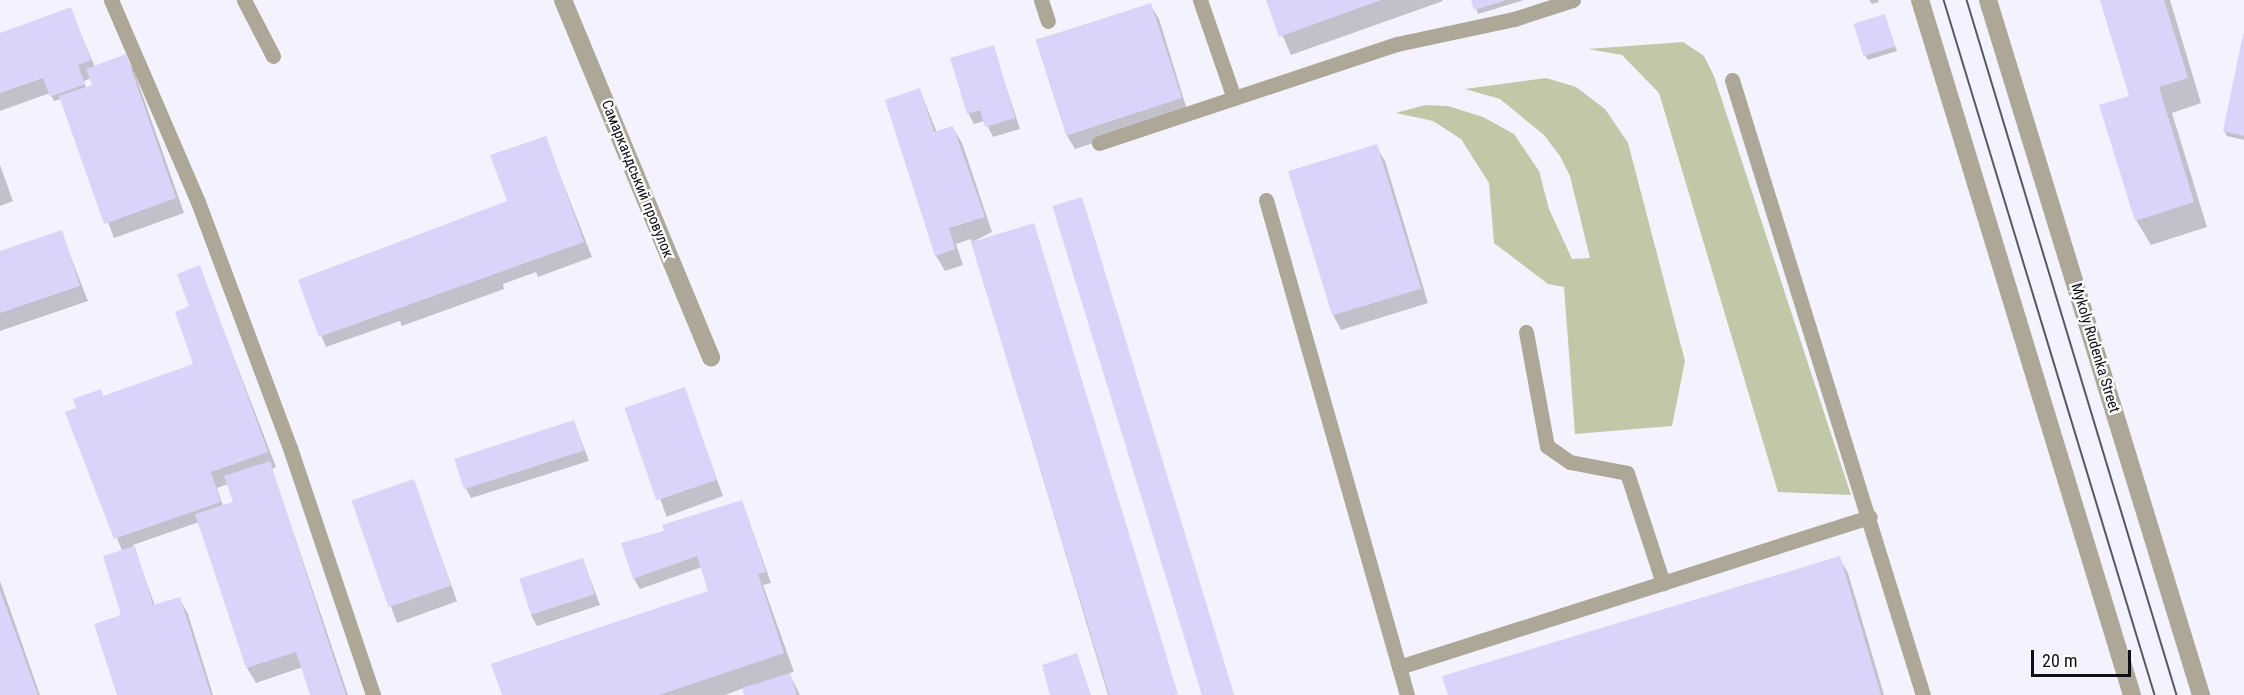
<!DOCTYPE html>
<meta charset="utf-8">
<style>
body{margin:0}
#map{position:relative;width:2244px;height:695px;overflow:hidden;background:#f3f2fe;font-family:"Roboto Condensed",sans-serif}
div>[style]{position:absolute}
[style*='--x']{left:calc(var(--x)*1px);top:calc(var(--y)*1px);width:calc(var(--w)*1px);rotate:calc(var(--a)*1deg)}
.green>*{inset:0;background:#c0c8a7}
.shadow>*{inset:0;background:#0003;transform-origin:0 0}
.building>*{inset:0;background:#dad4fb;transform-origin:0 0}
.service>*{height:15px;margin:-7.5px;padding:0 7.5px;transform-origin:7.5px;border-radius:7.5px;background:#aca796}
.minor>*{height:18px;margin:-9px;padding:0 9px;transform-origin:9px;border-radius:9px;background:#aca796}
.tram>*{height:1.5px;margin:-0.75px;padding:0 0.75px;transform-origin:0.75px;border-radius:0.75px;background:#595762}
span{translate:-50% -50%;white-space:nowrap;text-align:center;line-height:1.15;-webkit-text-stroke:4.5px #fff;paint-order:stroke}
.street-label{font-size:15px;color:#0f0d17}
.scale{position:absolute;left:2031px;top:650px;width:100px;height:27px;box-sizing:border-box;border:3px solid #0f0d17;border-top:0;padding-left:8px;font-size:18px;line-height:21px;white-space:nowrap;color:#0f0d17;-webkit-text-stroke:4px #fff;paint-order:stroke}
</style>
<div id="map">
<div class="green">
<div style="clip-path:polygon(1683px 42px,1704px 56px,1714px 76px,1851px 495px,1778px 492px,1659px 93px,1622px 55px,1588px 49px)"></div>
<div style="clip-path:polygon(1546px 78px,1576px 87px,1605px 109px,1628px 143px,1685px 361px,1672px 426px,1575px 434px,1564px 287px,1548px 284px,1494px 243px,1489px 183px,1461px 139px,1433px 121px,1396px 113px,1425px 105px,1448px 106px,1483px 117px,1514px 134px,1539px 171px,1549px 209px,1572px 259px,1590px 258px,1570px 176px,1560px 156px,1544px 135px,1500px 99px,1465px 89px)"></div>
</div>
<div class="shadow">
<div style="clip-path:polygon(1267px 0,1442px 0,1443px 1px,1291px 55px)"></div>
<div style="clip-path:polygon(1473px 0,1524px 0,1478px 14px)"></div>
<div style="clip-path:polygon(1869px 0,1878px 0,1879px 2px,1872px 4px)"></div>
<div style="clip-path:polygon(2101px 0,2170px 0,2201px 103px,2172px 113px,2207px 227px,2151px 245px,2136px 220px,2131px 97px)"></div>
<div style="clip-path:polygon(1150px 4px,1159px 19px,1188px 113px,1075px 149px,1066px 134px,1036px 40px)"></div>
<div style="clip-path:polygon(evenodd,70px 9px,95px 67px,125px 56px,134px 71px,184px 213px,114px 238px,61px 99px,54px 101px,50px 93px,0 111px,0 34px,70px 9px,92px 78px,94px 85px,86px 88px,84px 81px,92px 78px)"></div>
<div style="clip-path:polygon(1884px 16px,1897px 51px,1868px 60px,1865px 55px)"></div>
<div style="clip-path:polygon(2244px 36px,2244px 140px,2227px 136px,2224px 131px)"></div>
<div style="clip-path:polygon(993px 47px,1020px 129px,993px 137px,985px 121px,974px 124px,968px 113px)"></div>
<div style="clip-path:polygon(920px 90px,937px 133px,953px 128px,962px 143px,992px 232px,974px 241px,1174px 695px,1108px 695px,971px 239px,956px 244px,963px 265px,945px 271px,936px 256px)"></div>
<div style="clip-path:polygon(545px 137px,592px 257px,538px 277px,536px 272px,503px 284px,504px 289px,402px 326px,400px 321px,326px 347px,300px 281px,506px 203px)"></div>
<div style="clip-path:polygon(1376px 146px,1385px 161px,1428px 303px,1341px 330px,1333px 315px)"></div>
<div style="clip-path:polygon(0 165px,13px 201px,0 206px)"></div>
<div style="clip-path:polygon(61px 232px,88px 301px,0 331px,0 252px)"></div>
<div style="clip-path:polygon(evenodd,199px 267px,276px 467px,272px 469px,348px 695px,312px 695px,303px 667px,256px 683px,247px 668px,199px 522px,133px 545px,155px 606px,179px 598px,188px 614px,213px 695px,119px 695px,122px 551px,89px 464px,78px 409px,100px 391px,104px 397px,195px 365px,191px 307px,199px 267px,228px 484px,234px 503px,223px 506px,217px 488px,228px 484px)"></div>
<div style="left:684px;top:389px;width:114px;height:60px;rotate:70deg"></div>
<div style="clip-path:polygon(574px 422px,589px 461px,471px 498px,465px 487px)"></div>
<div style="left:413px;top:480px;width:129px;height:64px;rotate:70deg"></div>
<div style="clip-path:polygon(742px 501px,771px 583px,763px 585px,794px 672px,789px 673px,800px 695px,746px 695px,744px 688px,725px 695px,503px 695px,711px 592px,702px 567px,640px 589px,634px 579px,666px 532px)"></div>
<div style="clip-path:polygon(1839px 558px,1848px 573px,1884px 695px,1450px 695px)"></div>
<div style="clip-path:polygon(583px 560px,600px 605px,537px 626px,531px 615px)"></div>
<div style="clip-path:polygon(0 581px,40px 695px,0 695px)"></div>
</div>
<div class="building">
<div style="clip-path:polygon(1266px 0,1381px 0,1279px 37px)"></div>
<div style="clip-path:polygon(1471px 0,1504px 0,1504px 1px,1474px 10px)"></div>
<div style="clip-path:polygon(2100px 0,2164px 0,2188px 78px,2159px 87px,2194px 202px,2135px 221px,2099px 105px,2129px 96px)"></div>
<div style="left:1151px;top:3px;width:100px;height:121px;rotate:72deg"></div>
<div style="clip-path:polygon(71px 7px,91px 60px,78px 65px,85px 84px,50px 97px,43px 78px,0 93px,0 33px)"></div>
<div style="left:1885px;top:14px;width:34px;height:33px;rotate:73deg"></div>
<div style="clip-path:polygon(2243px 34px,2244px 34px,2244px 136px,2223px 131px)"></div>
<div style="clip-path:polygon(994px 45px,1015px 118px,985px 127px,980px 110px,967px 114px,950px 58px)"></div>
<div style="clip-path:polygon(126px 54px,176px 198px,104px 224px,59px 96px,92px 85px,86px 69px)"></div>
<div style="clip-path:polygon(920px 88px,934px 132px,953px 126px,985px 217px,949px 228px,955px 249px,935px 256px,885px 100px)"></div>
<div style="clip-path:polygon(546px 136px,584px 242px,319px 337px,298px 280px,507px 201px,490px 155px)"></div>
<div style="left:1377px;top:144px;width:151px;height:93px;rotate:73deg"></div>
<div style="left:1082px;top:197px;width:521px;height:31px;rotate:73deg"></div>
<div style="left:1034px;top:223px;width:492px;height:66px;rotate:73deg"></div>
<div style="clip-path:polygon(62px 230px,80px 286px,0 313px,0 251px)"></div>
<div style="clip-path:polygon(200px 265px,268px 452px,211px 472px,221px 502px,114px 539px,65px 412px,76px 408px,73px 399px,101px 389px,103px 396px,193px 364px,175px 312px,189px 306px,177px 274px)"></div>
<div style="left:685px;top:387px;width:98px;height:64px;rotate:71deg"></div>
<div style="left:574px;top:420px;width:32px;height:126px;rotate:72deg"></div>
<div style="clip-path:polygon(270px 461px,328px 641px,346px 695px,310px 695px,296px 652px,246px 668px,195px 514px,233px 502px,224px 476px)"></div>
<div style="left:414px;top:479px;width:113px;height:66px;rotate:71deg"></div>
<div style="clip-path:polygon(742px 500px,766px 572px,758px 574px,784px 653px,659px 695px,502px 695px,491px 664px,708px 591px,697px 556px,633px 579px,621px 543px,664px 531px,662px 525px)"></div>
<div style="clip-path:polygon(135px 546px,153px 605px,180px 597px,211px 695px,117px 695px,94px 624px,121px 615px,103px 556px)"></div>
<div style="clip-path:polygon(1840px 556px,1881px 695px,1448px 695px,1442px 676px)"></div>
<div style="left:583px;top:558px;width:38px;height:67px;rotate:72deg"></div>
<div style="clip-path:polygon(0 590px,38px 695px,0 695px)"></div>
<div style="clip-path:polygon(1077px 653px,1091px 695px,1050px 695px,1042px 665px)"></div>
<div style="clip-path:polygon(790px 673px,797px 695px,744px 695px,742px 688px)"></div>
</div>
<div class="service">
<div style="--x:111;--y:0;--w:220;--a:66.7"></div>
<div style="--x:198;--y:202;--w:263;--a:69.5"></div>
<div style="--x:290;--y:448;--w:261;--a:71.4"></div>
<div style="--x:244;--y:0;--w:63;--a:62.6"></div>
<div style="--x:1041;--y:0;--w:22;--a:72"></div>
<div style="--x:1200;--y:0;--w:104;--a:70.9"></div>
<div style="--x:1732;--y:80;--w:644;--a:72.75"></div>
<div style="--x:1099;--y:143;--w:314;--a:-18.4"></div>
<div style="--x:1397;--y:44;--w:120;--a:-12.1"></div>
<div style="--x:1514;--y:19;--w:62;--a:-17.9"></div>
<div style="--x:1266;--y:200;--w:515;--a:74.1"></div>
<div style="--x:1526;--y:332;--w:116;--a:79.6"></div>
<div style="--x:1547;--y:446;--w:28;--a:35"></div>
<div style="--x:1570;--y:462;--w:58;--a:10.9"></div>
<div style="--x:1627;--y:473;--w:116;--a:71.9"></div>
<div style="--x:1399;--y:667;--w:494;--a:-17.7"></div>
</div>
<div class="minor">
<div style="--x:563;--y:0;--w:387;--a:67.5"></div>
<div style="--x:1920;--y:0;--w:727;--a:73.04"></div>
<div style="--x:1988;--y:0;--w:727;--a:72.96"></div>
</div>
<div class="tram">
<div style="--x:1944;--y:0;--w:726;--a:73.11"></div>
<div style="--x:1967;--y:0;--w:726;--a:73.19"></div>
</div>
<div class="street-label">
<span style="left:637px;top:179px;rotate:68deg">Самаркандський провулок</span>
<span style="left:2095px;top:348px;rotate:73deg">Mykoly Rudenka Street</span>
</div>
<div class="scale">20 m</div>
</div>
